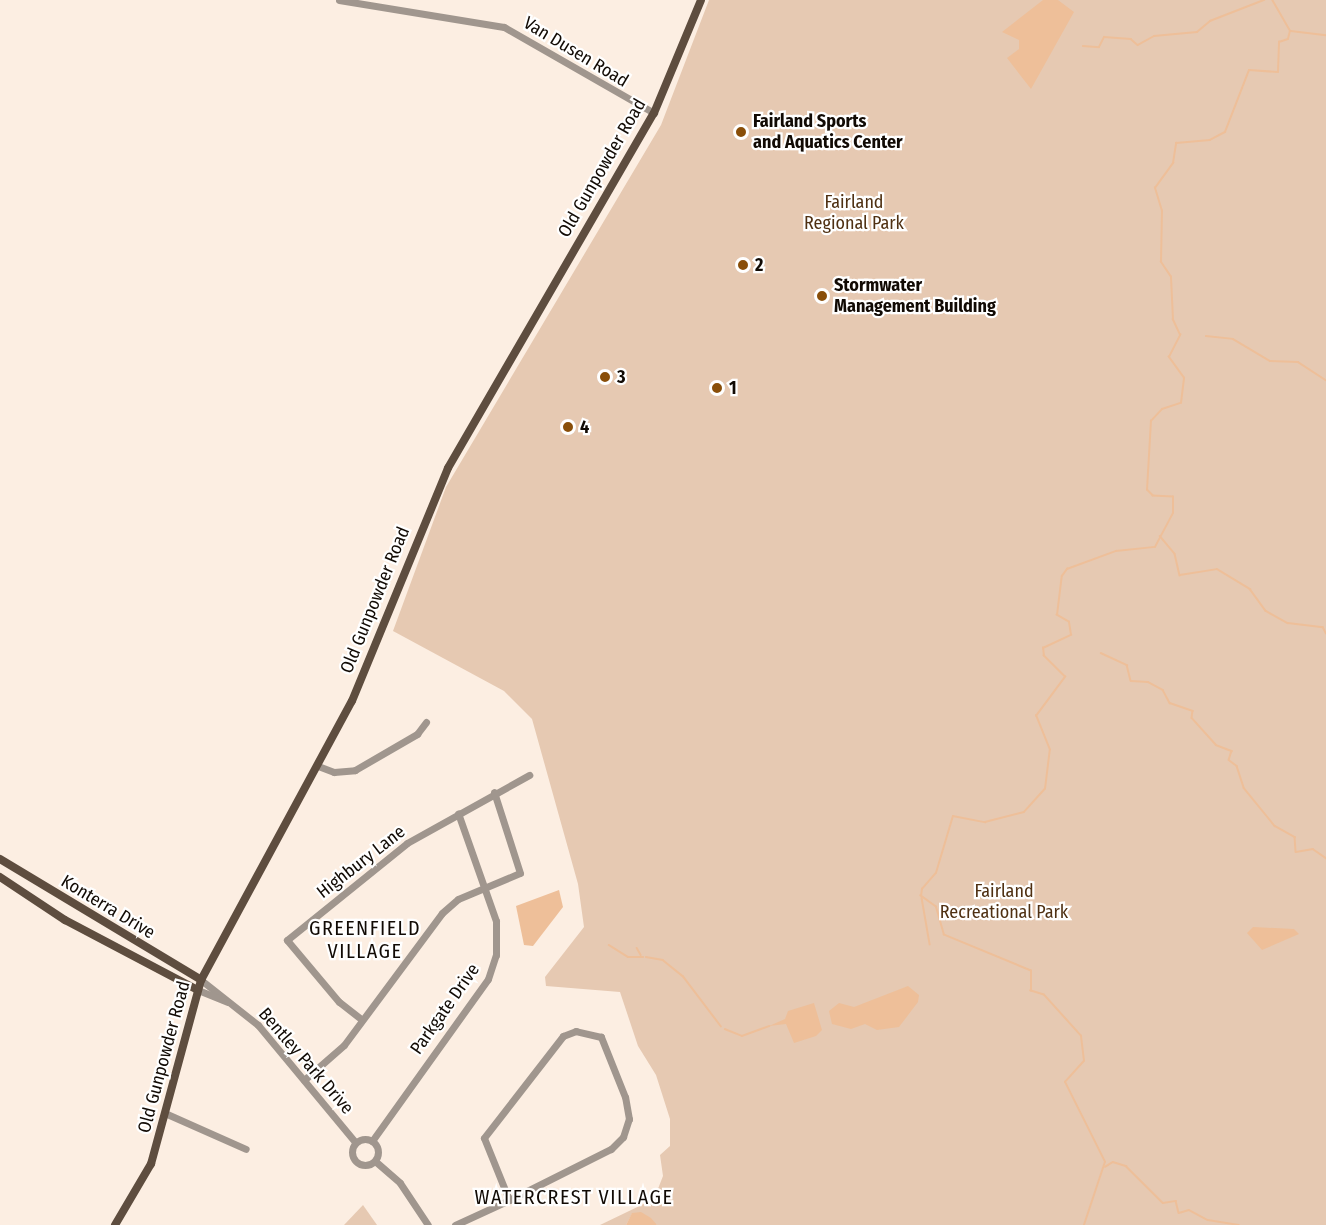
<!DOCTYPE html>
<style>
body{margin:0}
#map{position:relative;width:1326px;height:1225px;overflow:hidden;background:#fceee2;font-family:"Fira Sans Condensed",sans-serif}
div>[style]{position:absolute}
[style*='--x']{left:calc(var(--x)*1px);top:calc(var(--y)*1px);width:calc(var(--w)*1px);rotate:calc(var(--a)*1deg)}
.green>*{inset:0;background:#e6c9b2}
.water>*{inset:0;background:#eebf99}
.stream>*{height:1.5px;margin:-0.75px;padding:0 0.75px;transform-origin:0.75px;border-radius:0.75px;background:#eebf99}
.minor>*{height:7px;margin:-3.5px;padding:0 3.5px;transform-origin:3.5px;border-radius:3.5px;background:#a0968e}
.minor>.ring{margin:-3.5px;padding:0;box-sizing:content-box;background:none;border:7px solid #a0968e;border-radius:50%}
.major>*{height:8px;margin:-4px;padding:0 4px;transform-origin:4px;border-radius:4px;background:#5e4d3f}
.dots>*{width:16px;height:16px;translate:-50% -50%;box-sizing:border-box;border:3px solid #fff;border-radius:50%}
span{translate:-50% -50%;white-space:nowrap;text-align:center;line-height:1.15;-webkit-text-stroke:4.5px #fff;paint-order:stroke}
.street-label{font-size:18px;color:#110a04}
.poi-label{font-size:18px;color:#110a04;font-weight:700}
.left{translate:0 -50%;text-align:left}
.park-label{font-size:18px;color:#4f3012}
.neighbourhood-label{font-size:20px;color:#110a04;letter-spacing:1.5px}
</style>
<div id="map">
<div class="green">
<div style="clip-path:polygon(709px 0,1326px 0,1326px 1225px,657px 1225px,632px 1214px,626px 1225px,600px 1225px,654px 1199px,663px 1176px,660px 1155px,670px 1146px,670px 1119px,656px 1075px,638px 1046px,620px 992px,546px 986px,545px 977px,584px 927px,578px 884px,532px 719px,504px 691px,393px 631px,446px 487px,661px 125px)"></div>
<div style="clip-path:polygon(363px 1205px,377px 1225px,344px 1225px)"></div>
</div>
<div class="water">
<div style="clip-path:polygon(1043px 0,1058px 0,1074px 12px,1031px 89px,1007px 58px,1019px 49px,1019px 40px,1002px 32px)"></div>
<div style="clip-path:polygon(559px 890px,563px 907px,533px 946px,524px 945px,516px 906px)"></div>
<div style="clip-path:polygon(1253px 927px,1294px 929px,1299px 934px,1262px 950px,1247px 933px)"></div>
<div style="clip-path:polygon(908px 986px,919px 995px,918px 1002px,899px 1027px,877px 1030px,865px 1024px,851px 1029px,832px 1024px,829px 1011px,839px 1003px,854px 1007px)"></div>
<div style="clip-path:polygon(814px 1003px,822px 1030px,816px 1036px,794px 1043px,786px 1024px,769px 1026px,785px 1019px,788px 1011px)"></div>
<div style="clip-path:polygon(641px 1212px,651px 1218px,657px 1225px,626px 1225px,632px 1213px)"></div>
</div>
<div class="stream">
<div style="--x:1291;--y:31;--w:35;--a:7"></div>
<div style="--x:1083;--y:46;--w:16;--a:4"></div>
<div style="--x:1099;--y:47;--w:11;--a:-63"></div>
<div style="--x:1104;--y:37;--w:27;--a:4"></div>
<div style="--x:1131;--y:39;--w:9;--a:41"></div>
<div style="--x:1138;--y:45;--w:18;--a:-29"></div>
<div style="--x:1154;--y:36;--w:43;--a:-5.3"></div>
<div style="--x:1197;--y:32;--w:17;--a:-40"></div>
<div style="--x:1210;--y:21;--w:58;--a:-21.3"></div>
<div style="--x:1206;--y:336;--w:27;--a:6"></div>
<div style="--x:1233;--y:339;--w:43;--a:30.7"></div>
<div style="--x:1270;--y:361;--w:28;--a:2"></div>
<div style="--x:1298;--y:362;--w:33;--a:33"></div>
<div style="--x:1160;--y:536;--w:23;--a:50"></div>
<div style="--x:1175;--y:554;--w:22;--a:77"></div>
<div style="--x:1180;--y:575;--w:37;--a:-9"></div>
<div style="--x:1217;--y:569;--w:39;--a:31"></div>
<div style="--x:1250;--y:589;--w:27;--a:54"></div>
<div style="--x:1266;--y:611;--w:25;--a:29"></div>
<div style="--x:1288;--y:623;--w:35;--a:7"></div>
<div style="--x:1323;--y:627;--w:7;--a:63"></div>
<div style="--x:1101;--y:653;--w:29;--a:25"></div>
<div style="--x:1127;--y:665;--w:16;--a:76"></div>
<div style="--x:1131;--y:681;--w:17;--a:3"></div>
<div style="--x:1148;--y:682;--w:17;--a:28"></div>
<div style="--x:1163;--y:690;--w:15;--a:62"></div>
<div style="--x:1170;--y:703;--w:24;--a:19"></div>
<div style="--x:1193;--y:711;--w:7;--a:98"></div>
<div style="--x:1192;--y:718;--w:36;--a:48"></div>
<div style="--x:1216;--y:745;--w:17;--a:21"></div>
<div style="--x:1232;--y:751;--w:9;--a:108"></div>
<div style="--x:1229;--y:760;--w:10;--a:37"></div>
<div style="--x:1237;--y:766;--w:23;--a:72"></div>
<div style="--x:1244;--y:788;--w:49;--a:50.8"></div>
<div style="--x:1275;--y:826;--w:23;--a:29"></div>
<div style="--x:1295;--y:837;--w:15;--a:86"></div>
<div style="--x:1296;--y:852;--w:17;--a:-10"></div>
<div style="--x:1313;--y:849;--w:16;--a:35"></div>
<div style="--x:922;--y:898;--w:47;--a:80.1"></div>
<div style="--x:609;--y:945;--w:22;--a:32"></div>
<div style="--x:628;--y:957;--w:15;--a:0"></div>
<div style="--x:637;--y:948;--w:8;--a:60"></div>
<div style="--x:646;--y:957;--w:17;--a:10"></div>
<div style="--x:663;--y:960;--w:26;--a:39"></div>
<div style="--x:683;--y:976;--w:63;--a:52.8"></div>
<div style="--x:725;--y:1029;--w:18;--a:22"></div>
<div style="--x:742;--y:1036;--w:29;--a:-20"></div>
<div style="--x:1105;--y:1167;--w:9;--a:-32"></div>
<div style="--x:1113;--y:1162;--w:14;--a:17"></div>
<div style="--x:1126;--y:1166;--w:52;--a:45"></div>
<div style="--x:1163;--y:1203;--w:13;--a:-9"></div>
<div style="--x:1176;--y:1201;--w:12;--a:76"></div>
<div style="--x:1179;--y:1213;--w:10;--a:-17"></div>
<div style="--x:1189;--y:1210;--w:21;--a:28"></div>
<div style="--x:1208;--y:1220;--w:31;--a:9"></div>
<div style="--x:1084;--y:1225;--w:66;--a:-71.6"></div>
<div style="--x:1105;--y:1162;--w:89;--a:-116.6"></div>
<div style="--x:1065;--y:1082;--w:28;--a:-48"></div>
<div style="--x:1084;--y:1061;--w:25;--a:-97"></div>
<div style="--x:1081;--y:1036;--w:55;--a:-132.1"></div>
<div style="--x:1044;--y:995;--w:14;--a:-163"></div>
<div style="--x:1031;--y:991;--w:20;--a:-90"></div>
<div style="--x:1031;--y:971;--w:94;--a:-157.5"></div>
<div style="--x:944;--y:935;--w:29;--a:-106"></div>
<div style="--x:936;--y:907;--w:19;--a:-144"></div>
<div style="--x:921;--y:896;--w:7;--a:-82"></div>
<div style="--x:922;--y:889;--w:21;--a:-49"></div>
<div style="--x:936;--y:873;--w:59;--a:-73.4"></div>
<div style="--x:953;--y:816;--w:33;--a:11"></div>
<div style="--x:985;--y:822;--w:40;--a:-14.4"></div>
<div style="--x:1024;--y:812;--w:31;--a:-48"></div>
<div style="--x:1045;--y:789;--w:39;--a:-83"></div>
<div style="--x:1050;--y:750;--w:37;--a:-112"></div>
<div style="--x:1036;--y:716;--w:49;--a:-53.4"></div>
<div style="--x:1065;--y:677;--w:30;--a:-135"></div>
<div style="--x:1044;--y:656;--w:8;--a:-97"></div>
<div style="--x:1043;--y:648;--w:31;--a:-25"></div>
<div style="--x:1071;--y:635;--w:13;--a:-99"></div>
<div style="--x:1069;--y:622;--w:14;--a:-150"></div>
<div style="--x:1057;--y:615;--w:39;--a:-83"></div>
<div style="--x:1062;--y:576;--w:9;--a:-54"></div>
<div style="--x:1067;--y:569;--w:52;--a:-20.2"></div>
<div style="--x:1116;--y:551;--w:39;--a:-6"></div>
<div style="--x:1155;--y:547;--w:38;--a:-62"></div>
<div style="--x:1173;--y:513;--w:16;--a:-90"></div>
<div style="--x:1173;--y:497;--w:20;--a:-177"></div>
<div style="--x:1153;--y:496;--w:8;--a:-135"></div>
<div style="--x:1147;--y:490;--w:69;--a:-86.7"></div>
<div style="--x:1151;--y:421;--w:16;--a:-47"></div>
<div style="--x:1162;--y:409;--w:20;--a:-18"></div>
<div style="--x:1181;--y:403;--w:25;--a:-83"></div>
<div style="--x:1184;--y:378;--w:26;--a:-126"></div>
<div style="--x:1169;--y:357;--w:25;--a:-63"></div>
<div style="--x:1180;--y:335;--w:17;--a:-115"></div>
<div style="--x:1173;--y:320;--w:43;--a:-92.7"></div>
<div style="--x:1171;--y:277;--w:18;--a:-124"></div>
<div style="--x:1161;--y:262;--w:51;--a:-88.9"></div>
<div style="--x:1162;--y:211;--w:24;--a:-107"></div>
<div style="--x:1155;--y:188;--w:31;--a:-54"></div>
<div style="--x:1173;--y:163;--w:20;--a:-81"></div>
<div style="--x:1176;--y:143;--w:34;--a:-5"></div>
<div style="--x:1210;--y:140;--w:17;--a:-28"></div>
<div style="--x:1225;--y:132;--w:66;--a:-68.8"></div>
<div style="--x:1249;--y:70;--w:29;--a:4"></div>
<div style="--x:1278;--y:72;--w:30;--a:-88"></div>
<div style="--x:1279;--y:42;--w:9;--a:-18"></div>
<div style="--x:1288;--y:39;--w:8;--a:-76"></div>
<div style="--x:1290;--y:31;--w:36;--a:-120"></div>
</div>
<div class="minor">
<div style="--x:339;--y:0;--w:167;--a:9.3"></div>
<div style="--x:504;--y:27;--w:173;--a:29.8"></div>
<div style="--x:318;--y:766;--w:17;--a:21"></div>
<div style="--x:334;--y:772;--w:21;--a:-5"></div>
<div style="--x:355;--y:770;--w:72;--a:-30.1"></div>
<div style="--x:417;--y:734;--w:15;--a:-53"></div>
<div style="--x:201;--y:980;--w:73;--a:38.3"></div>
<div style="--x:258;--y:1025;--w:153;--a:50.3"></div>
<div style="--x:198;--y:990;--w:32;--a:22"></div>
<div style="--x:361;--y:1019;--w:28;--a:-142"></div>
<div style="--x:339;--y:1002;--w:81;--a:-130"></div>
<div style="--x:287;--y:940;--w:154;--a:-38.9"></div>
<div style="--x:407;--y:843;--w:140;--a:-29.1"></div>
<div style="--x:304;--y:1080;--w:53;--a:-41.2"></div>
<div style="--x:344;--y:1045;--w:164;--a:-53.4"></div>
<div style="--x:442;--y:913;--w:21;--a:-41"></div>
<div style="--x:458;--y:899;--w:67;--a:-22.8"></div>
<div style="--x:520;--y:873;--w:85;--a:-107.8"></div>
<div style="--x:167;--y:1114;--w:86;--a:23.9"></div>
<div class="ring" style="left:352px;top:1139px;width:19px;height:19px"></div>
<div style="--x:372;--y:1141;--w:199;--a:-54.4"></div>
<div style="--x:488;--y:979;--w:25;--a:-72"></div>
<div style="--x:496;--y:955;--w:34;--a:-90"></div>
<div style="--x:496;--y:921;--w:114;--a:-109.4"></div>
<div style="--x:375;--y:1161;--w:33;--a:41"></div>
<div style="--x:400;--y:1183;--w:50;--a:56.3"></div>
<div style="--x:455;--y:1225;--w:60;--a:-24.8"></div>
<div style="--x:509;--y:1200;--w:114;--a:-26.6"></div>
<div style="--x:611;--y:1149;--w:17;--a:-45"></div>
<div style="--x:623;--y:1137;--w:19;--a:-72"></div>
<div style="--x:629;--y:1119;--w:22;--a:-100"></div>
<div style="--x:625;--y:1097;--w:65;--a:-111.8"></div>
<div style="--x:601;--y:1037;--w:26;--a:-167"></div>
<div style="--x:576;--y:1031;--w:14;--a:159"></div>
<div style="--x:563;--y:1036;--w:129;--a:127.8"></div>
<div style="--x:484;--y:1138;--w:67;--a:68"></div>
</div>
<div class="major">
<div style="--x:0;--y:859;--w:235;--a:31"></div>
<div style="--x:0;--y:877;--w:78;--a:33.5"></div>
<div style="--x:65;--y:920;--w:150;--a:27.8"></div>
<div style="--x:115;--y:1225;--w:71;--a:-59.5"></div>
<div style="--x:151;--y:1164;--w:191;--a:-74.8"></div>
<div style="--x:201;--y:980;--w:317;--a:-61.6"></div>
<div style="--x:352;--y:701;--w:252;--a:-67.6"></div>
<div style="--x:448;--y:468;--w:410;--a:-59.9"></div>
<div style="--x:654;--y:113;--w:122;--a:-67.4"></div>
</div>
<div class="dots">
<div style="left:741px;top:132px;background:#894e09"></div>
<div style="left:743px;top:265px;background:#894e09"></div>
<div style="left:822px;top:296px;background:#894e09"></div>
<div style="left:605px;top:377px;background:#894e09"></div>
<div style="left:717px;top:388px;background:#894e09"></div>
<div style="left:568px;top:427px;background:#894e09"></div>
</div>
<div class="street-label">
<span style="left:576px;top:52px;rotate:31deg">Van Dusen Road</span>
<span style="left:602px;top:168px;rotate:-60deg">Old Gunpowder Road</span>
<span style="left:375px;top:600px;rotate:-68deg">Old Gunpowder Road</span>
<span style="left:361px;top:862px;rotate:-38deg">Highbury Lane</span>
<span style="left:108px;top:907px;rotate:31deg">Konterra Drive</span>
<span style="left:445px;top:1009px;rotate:-55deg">Parkgate Drive</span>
<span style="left:164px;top:1057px;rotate:-75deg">Old Gunpowder Road</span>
<span style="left:306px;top:1061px;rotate:49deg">Bentley Park Drive</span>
</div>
<div class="poi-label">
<span class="left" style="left:753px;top:132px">Fairland Sports<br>and Aquatics Center</span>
<span class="left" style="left:755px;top:265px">2</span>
<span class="left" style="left:834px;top:296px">Stormwater<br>Management Building</span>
<span class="left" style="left:617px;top:377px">3</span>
<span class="left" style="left:729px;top:388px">1</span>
<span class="left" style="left:580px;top:427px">4</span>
</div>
<div class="park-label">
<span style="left:854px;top:213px">Fairland<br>Regional Park</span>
<span style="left:1004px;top:902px">Fairland<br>Recreational Park</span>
</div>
<div class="neighbourhood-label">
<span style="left:365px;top:940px">GREENFIELD<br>VILLAGE</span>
<span style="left:574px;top:1197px">WATERCREST VILLAGE</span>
</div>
</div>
